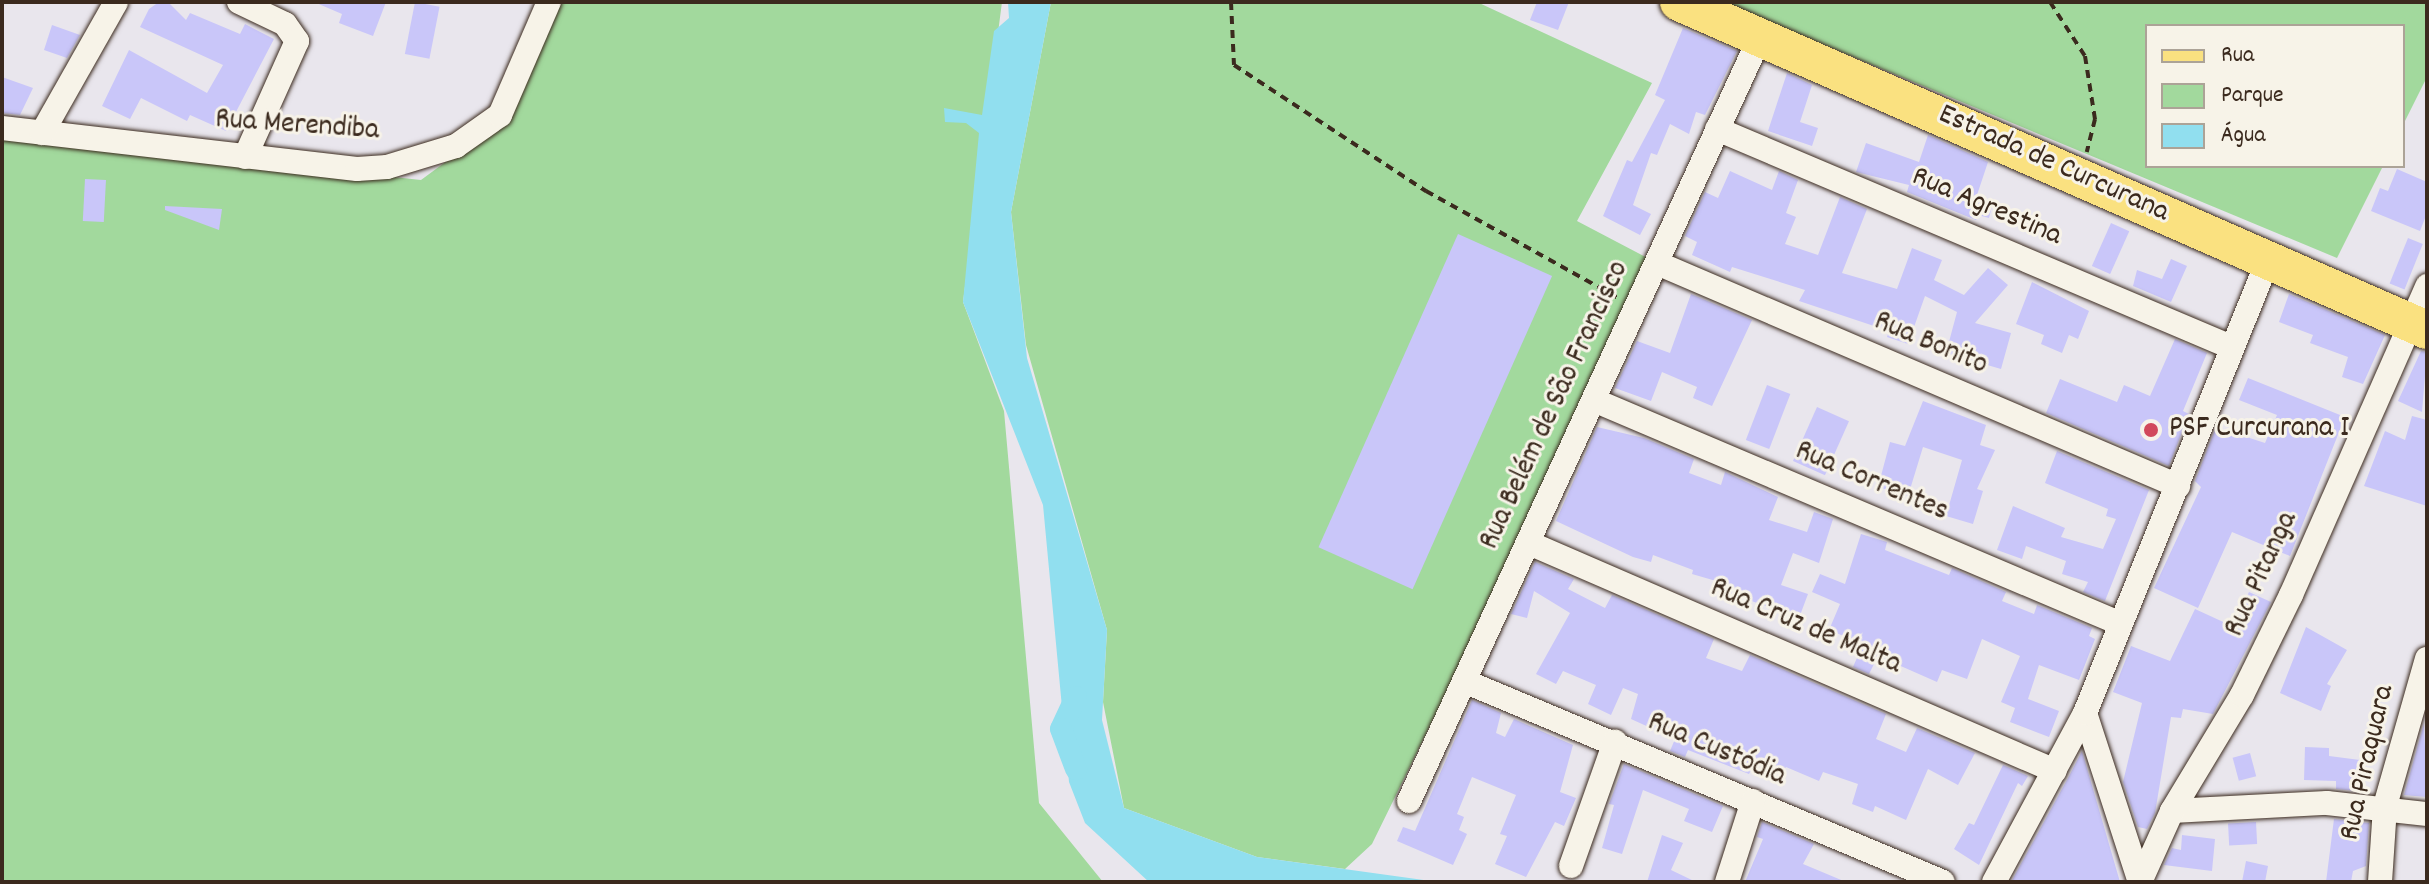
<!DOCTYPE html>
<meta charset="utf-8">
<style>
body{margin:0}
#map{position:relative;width:2429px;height:884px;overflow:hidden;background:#e9e6ed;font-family:Dekko,sans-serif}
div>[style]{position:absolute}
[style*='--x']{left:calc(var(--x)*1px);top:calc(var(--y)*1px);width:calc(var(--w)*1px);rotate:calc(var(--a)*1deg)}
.green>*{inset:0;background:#a2d99d}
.water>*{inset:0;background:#91dfef}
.canal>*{height:22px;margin:-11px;padding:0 11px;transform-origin:11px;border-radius:11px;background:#91dfef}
.building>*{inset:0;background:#c9c6f9;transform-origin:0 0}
.path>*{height:4px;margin-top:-2px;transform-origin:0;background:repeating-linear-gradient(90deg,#3b2a1e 0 8px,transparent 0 14px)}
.roads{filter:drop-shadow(0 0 2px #3b2a1e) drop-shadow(0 0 2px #3b2a1e)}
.minor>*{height:24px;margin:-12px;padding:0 12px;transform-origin:12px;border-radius:12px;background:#f7f3e8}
.primary>*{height:38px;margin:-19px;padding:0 19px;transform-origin:19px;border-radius:19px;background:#fae180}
.dots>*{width:22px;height:22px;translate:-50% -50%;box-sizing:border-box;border:4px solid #f7f3e8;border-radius:50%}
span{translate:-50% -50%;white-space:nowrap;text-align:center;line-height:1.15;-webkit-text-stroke:6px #f7f3e8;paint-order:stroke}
.street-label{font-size:30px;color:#3b2a1e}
.poi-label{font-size:30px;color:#3b2a1e}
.left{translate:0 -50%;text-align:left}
.frame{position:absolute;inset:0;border:4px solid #3b2a1e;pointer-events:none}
.legend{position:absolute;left:2145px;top:24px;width:260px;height:144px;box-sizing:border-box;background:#f7f3e8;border:2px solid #aca397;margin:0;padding:10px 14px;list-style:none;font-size:24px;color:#3b2a1e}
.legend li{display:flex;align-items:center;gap:16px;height:40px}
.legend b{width:40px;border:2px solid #aca397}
</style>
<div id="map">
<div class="green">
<div style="clip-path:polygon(552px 2px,1002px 2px,963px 302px,1004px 411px,1039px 803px,1103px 882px,2px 882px,2px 135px,421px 180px,508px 116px)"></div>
<div style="clip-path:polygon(1051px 2px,1477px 2px,1652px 83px,1577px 221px,1657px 263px,1372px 844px,1345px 869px,1257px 857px,1124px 808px,1103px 702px,1107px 630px,1026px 345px,1011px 212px)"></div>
<div style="clip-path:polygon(1721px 2px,2427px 2px,2427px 77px,2403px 125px,2403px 26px,2147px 26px,2147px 166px,2383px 166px,2337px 258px)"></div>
</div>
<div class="water">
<div style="clip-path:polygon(1008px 2px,1051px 2px,1011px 212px,1027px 358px,1107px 630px,1102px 720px,1124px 808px,1257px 857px,1438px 882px,1149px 882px,1085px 823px,1069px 782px,1043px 505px,963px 302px,979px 133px,966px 123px,945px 122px,944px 108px,982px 115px,994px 31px,1009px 18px)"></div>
</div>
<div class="canal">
<div style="--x:1076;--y:697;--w:35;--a:115"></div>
<div style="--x:1061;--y:729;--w:43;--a:69.4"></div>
</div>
<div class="building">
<div style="clip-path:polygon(159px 2px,168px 2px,186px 20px,190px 13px,240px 34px,245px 24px,274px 39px,226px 131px,190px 115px,187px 121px,141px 98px,130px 119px,102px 106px,129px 50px,207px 93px,223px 65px,140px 27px,149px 9px)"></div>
<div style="clip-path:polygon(314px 2px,386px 2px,373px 36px,339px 23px,342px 14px)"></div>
<div style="left:415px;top:2px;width:25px;height:53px;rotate:11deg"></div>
<div style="clip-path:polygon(1537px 2px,1569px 2px,1558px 30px,1530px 20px)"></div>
<div style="clip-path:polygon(52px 25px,80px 35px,67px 58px,44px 50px)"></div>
<div style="clip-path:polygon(1683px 28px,1737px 51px,1705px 115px,1696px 112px,1689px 134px,1670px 124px,1657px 155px,1651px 153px,1633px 205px,1651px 214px,1640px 235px,1603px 216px,1627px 160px,1632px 162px,1665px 100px,1655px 95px)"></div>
<div style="clip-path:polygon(1787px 73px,1812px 85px,1800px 122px,1818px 128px,1812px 146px,1768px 131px)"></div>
<div style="clip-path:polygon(2px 77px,33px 88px,20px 115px,2px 113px)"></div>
<div style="clip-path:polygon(1928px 135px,1988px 162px,1976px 198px,1993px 202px,1989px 218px,1978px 215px,1976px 220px,1907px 192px,1909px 185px,1856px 172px,1866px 143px,1919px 162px)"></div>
<div style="clip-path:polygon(2397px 169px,2427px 182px,2427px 213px,2420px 231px,2371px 211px,2380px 188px,2388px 191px)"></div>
<div style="clip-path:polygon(1730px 171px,1772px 190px,1779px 171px,1798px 180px,1786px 213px,1796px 217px,1785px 244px,1818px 255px,1840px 197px,1867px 209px,1842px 273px,1897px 289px,1912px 248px,1942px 260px,1934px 280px,1964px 295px,1988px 268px,2008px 285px,1975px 323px,2011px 333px,2001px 369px,1946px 353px,1957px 312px,1925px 296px,1908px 344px,1887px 337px,1889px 331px,1799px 301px,1805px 290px,1732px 267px,1730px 272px,1692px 255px,1697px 242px,1685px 236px,1705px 192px,1718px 198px)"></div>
<div style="left:85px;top:179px;width:21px;height:42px;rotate:3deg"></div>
<div style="clip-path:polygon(165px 206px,222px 209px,219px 230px,165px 210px)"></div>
<div style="left:2111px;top:223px;width:20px;height:47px;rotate:24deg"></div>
<div style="left:1458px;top:234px;width:103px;height:343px;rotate:24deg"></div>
<div style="left:2408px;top:238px;width:16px;height:49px;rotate:22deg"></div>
<div style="clip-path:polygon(2171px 259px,2187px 266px,2171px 302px,2133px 286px,2137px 270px,2162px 279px)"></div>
<div style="clip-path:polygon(2032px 282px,2089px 311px,2078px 339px,2069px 335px,2062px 353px,2041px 344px,2044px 335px,2016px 324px)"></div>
<div style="clip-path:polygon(1691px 294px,1752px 320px,1712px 406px,1693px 398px,1697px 387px,1662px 372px,1651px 401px,1615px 388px,1637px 341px,1670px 353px)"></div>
<div style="clip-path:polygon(2289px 294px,2385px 335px,2363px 384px,2342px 377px,2348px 357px,2310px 343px,2313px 335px,2279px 322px)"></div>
<div style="clip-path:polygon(2175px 339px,2207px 353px,2183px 411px,2189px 414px,2169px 466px,2046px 413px,2060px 379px,2117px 402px,2124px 385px,2150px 396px)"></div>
<div style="clip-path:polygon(2421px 351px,2427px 352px,2422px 412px,2398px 401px)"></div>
<div style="clip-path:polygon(2248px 378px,2345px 417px,2290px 556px,2232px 532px,2198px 608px,2154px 588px,2201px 487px,2195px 481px,2216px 427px,2265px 443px,2277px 415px,2239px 400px)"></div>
<div style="left:1767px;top:385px;width:25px;height:59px;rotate:21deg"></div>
<div style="clip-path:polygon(1923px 401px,1986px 425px,1980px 445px,1995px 450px,1977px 489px,1983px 491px,1973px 524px,1946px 516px,1962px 460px,1923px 447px,1908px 496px,1878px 487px,1890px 442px,1905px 446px)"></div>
<div style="left:1817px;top:407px;width:35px;height:59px;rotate:24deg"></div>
<div style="clip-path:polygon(2412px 416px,2427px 420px,2427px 506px,2364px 486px,2385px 431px,2405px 440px)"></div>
<div style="clip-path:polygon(1597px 427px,1644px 438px,1694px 459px,1689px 473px,1721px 485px,1725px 472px,1778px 497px,1769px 520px,1807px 532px,1814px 512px,1833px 519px,1819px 563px,1793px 553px,1781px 585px,1808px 594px,1799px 618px,1721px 590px,1723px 583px,1692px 574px,1693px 570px,1653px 555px,1651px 562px,1633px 557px,1556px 521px)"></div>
<div style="clip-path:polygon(2057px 451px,2149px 490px,2105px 601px,2083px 592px,2088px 582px,2062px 574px,2066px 561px,2026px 546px,2022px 559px,1997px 550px,2013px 506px,2065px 528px,2061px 537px,2103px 549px,2116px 519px,2106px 516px,2108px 509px,2045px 483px)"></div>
<div style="clip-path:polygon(1861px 534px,1887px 542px,1885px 550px,1949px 575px,1952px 568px,2006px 592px,2002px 601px,2034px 614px,2037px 605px,2092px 628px,2089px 636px,2095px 639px,2079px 680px,2039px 665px,2028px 699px,2059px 711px,2049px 737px,2010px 722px,2015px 708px,2001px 702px,2020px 656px,1982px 639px,1967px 679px,1942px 670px,1937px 682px,1878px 656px,1869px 674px,1853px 667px,1863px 644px,1829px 630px,1840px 604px,1812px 592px,1820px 574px,1845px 584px)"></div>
<div style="clip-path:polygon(1535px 562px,1574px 579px,1568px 589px,1605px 608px,1612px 595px,1714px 639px,1706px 658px,1742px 671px,1750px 655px,1886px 714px,1876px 739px,1906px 752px,1917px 728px,1975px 753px,1958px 785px,1928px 769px,1906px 820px,1875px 806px,1873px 812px,1852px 804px,1858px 784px,1823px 772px,1819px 781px,1786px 767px,1782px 773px,1757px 759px,1749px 774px,1688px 750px,1685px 757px,1670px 751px,1675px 739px,1631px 719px,1638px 694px,1623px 688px,1611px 715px,1588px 704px,1596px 685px,1563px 671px,1556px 684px,1536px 674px,1570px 613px,1534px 591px,1527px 618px,1511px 614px)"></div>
<div style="clip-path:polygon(2249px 592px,2271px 602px,2213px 714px,2183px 709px,2181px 718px,2171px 717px,2155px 813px,2147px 829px,2138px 827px,2123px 782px,2142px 703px,2113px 692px,2131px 646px,2170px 661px,2195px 609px,2232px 626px)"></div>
<div style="clip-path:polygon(2306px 627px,2347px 650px,2327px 684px,2331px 686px,2321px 711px,2280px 693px)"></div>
<div style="clip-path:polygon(1472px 700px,1501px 713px,1496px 733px,1505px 737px,1514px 719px,1573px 745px,1560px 792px,1576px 798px,1564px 826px,1555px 822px,1526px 877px,1495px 864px,1507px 836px,1500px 834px,1516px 795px,1472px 777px,1457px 814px,1464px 817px,1459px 830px,1467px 834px,1453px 865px,1397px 841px,1403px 827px,1415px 831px)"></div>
<div style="clip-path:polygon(2424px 723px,2427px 797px,2404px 795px)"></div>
<div style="clip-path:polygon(2305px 747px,2329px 748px,2329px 756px,2360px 760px,2356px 791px,2336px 789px,2336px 781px,2304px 780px)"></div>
<div style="clip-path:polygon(2082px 751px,2120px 882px,2011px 882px,2068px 778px)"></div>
<div style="left:2250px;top:753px;width:24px;height:18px;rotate:75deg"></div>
<div style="clip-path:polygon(1624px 764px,1723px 806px,1712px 832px,1684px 821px,1689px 809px,1643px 790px,1622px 854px,1602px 848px,1614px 805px,1609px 804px)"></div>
<div style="clip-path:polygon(2003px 765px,2028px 776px,2022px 786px,2018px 783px,1979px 865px,1954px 849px,1969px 823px,1974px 825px)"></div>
<div style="clip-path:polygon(2334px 819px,2369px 823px,2366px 866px,2353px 871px,2351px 882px,2326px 882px)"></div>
<div style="clip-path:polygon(1762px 822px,1814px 844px,1803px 864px,1846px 882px,1745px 882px,1763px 839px,1757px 837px)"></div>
<div style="left:2256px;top:822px;width:22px;height:28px;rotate:87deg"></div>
<div style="clip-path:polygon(1662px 835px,1683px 843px,1671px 870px,1696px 882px,1647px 882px)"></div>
<div style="clip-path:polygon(2182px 835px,2215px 839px,2212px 871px,2164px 865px,2172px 848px,2181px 850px)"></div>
<div style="clip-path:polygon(2246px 861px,2268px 866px,2265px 882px,2242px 882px)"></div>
</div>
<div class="path">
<div style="--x:1231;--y:2;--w:63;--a:87.3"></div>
<div style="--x:1234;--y:65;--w:230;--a:33.3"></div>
<div style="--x:1426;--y:191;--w:220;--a:29.1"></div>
<div style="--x:2050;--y:2;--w:64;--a:57.1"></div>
<div style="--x:2085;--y:56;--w:64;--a:81"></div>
<div style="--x:2095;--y:119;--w:34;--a:104"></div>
</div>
<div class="roads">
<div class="minor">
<div style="--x:239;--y:2;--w:51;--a:25.6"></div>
<div style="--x:285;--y:24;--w:21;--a:55"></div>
<div style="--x:297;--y:41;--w:127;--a:114.1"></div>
<div style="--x:2;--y:128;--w:357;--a:6.6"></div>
<div style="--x:357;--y:169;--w:30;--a:-4"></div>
<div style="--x:387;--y:167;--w:72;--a:-16.9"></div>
<div style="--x:456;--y:146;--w:54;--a:-35.2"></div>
<div style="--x:500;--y:115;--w:123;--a:-66.6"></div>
<div style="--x:1717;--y:129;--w:558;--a:22.98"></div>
<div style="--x:42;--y:133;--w:150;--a:-60.5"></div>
<div style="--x:1657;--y:263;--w:567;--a:23.17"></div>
<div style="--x:1596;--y:401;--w:570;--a:23.01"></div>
<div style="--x:1529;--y:543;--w:573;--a:23.43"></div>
<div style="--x:1464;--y:681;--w:519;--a:22.76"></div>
<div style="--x:2085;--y:713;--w:178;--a:72"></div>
<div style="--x:1409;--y:801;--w:841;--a:-65.32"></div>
<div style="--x:2172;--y:811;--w:155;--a:-3"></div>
<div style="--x:2327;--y:803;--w:101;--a:6.3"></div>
<div style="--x:1571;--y:866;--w:132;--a:-70.5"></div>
<div style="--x:1727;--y:882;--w:85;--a:-72.2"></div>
<div style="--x:1994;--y:882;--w:192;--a:-61.7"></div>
<div style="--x:2085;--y:713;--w:489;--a:-68"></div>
<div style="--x:2140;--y:882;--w:78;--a:-65.7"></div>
<div style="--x:2172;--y:811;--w:135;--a:-58.9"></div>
<div style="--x:2242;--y:695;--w:111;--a:-63.9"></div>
<div style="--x:2291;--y:595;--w:338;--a:-66.2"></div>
<div style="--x:2380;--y:882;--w:76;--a:-86.2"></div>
<div style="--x:2385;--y:806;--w:153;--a:-74.1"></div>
</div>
<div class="primary">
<div style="--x:1679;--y:2;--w:817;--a:23.68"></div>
</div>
</div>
<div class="dots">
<div style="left:2151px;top:430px;background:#d1495b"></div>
</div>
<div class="street-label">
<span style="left:297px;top:127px;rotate:4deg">Rua Merendiba</span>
<span style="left:2053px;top:165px;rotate:24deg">Estrada de Curcurana</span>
<span style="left:1986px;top:208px;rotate:23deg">Rua Agrestina</span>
<span style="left:1930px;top:345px;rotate:23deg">Rua Bonito</span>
<span style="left:1556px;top:406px;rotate:-65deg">Rua Belém de São Francisco</span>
<span style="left:1871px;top:483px;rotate:23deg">Rua Correntes</span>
<span style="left:2263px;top:575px;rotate:-65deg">Rua Pitanga</span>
<span style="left:1805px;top:628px;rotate:23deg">Rua Cruz de Malta</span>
<span style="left:1716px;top:751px;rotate:23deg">Rua Custódia</span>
<span style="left:2369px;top:763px;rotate:-77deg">Rua Piraquara</span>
</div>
<div class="poi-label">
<span class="left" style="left:2169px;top:430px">PSF Curcurana I</span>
</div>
<div class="frame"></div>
<ul class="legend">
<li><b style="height:10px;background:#fae180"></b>Rua</li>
<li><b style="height:22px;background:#a2d99d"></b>Parque</li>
<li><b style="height:22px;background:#91dfef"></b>Água</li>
</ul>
</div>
